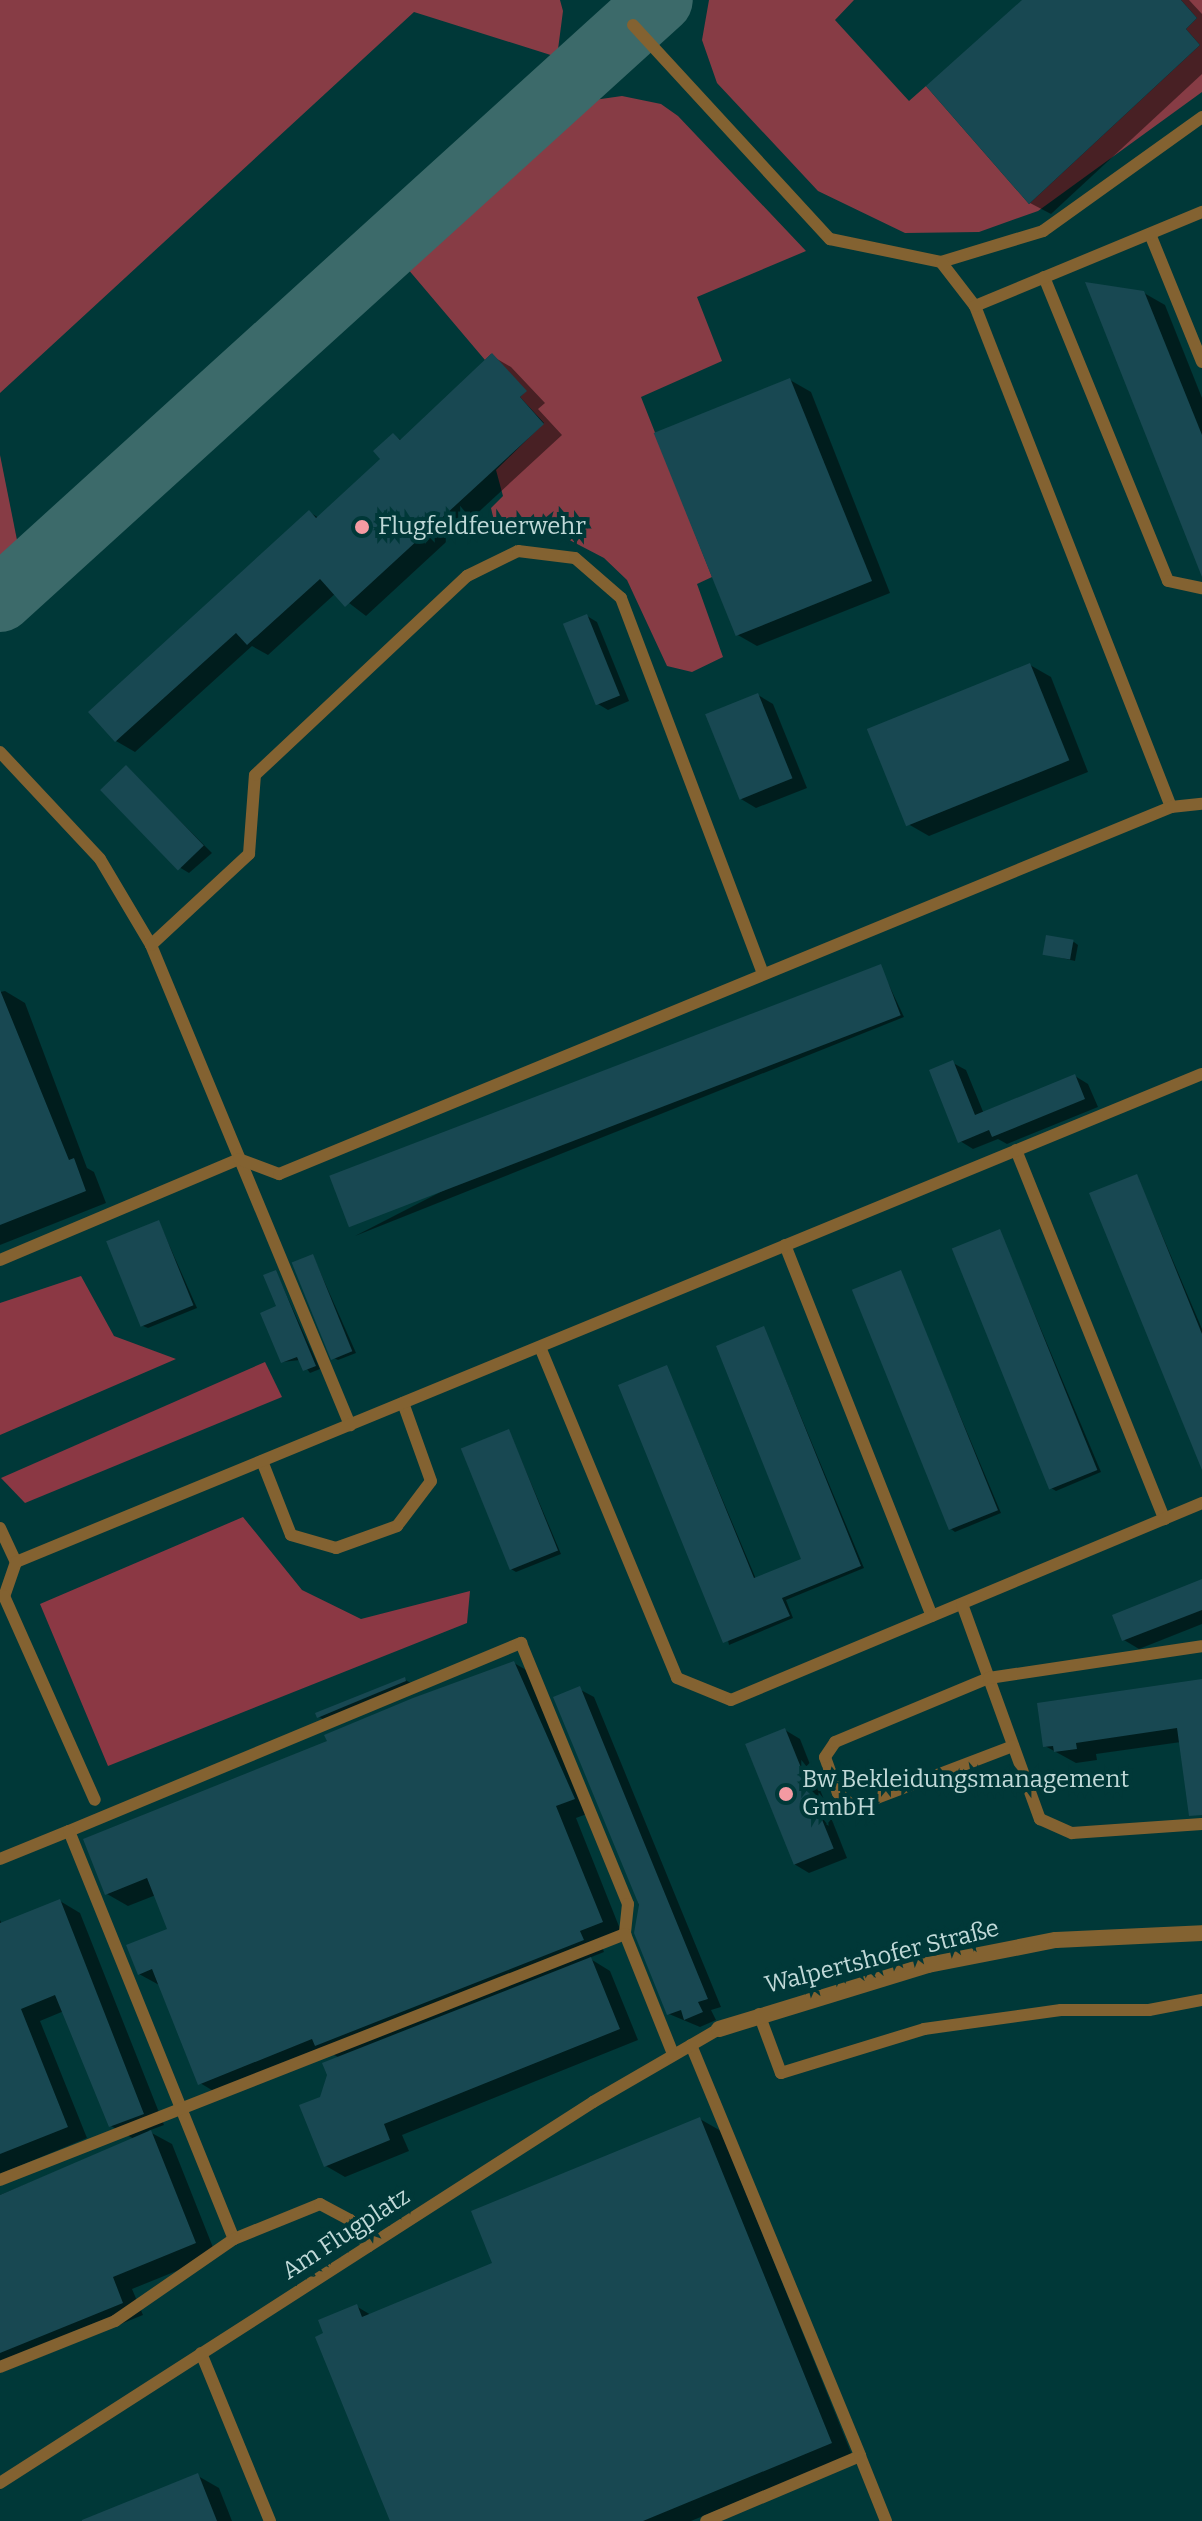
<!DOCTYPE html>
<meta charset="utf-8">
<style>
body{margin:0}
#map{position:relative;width:1202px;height:2521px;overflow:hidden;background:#003838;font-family:Bitter,serif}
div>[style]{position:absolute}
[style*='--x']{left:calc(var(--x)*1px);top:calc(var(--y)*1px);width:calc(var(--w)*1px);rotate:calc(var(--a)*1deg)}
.green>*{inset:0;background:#873c45}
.forest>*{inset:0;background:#8b3844}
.shadow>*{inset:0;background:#0007}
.taxiway>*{height:66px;margin:-33px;padding:0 33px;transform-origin:33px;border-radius:33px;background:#3c6a6a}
.building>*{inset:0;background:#184852;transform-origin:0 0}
.service>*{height:12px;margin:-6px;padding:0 6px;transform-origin:6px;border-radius:6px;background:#836231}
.minor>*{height:16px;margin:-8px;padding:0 8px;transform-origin:8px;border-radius:8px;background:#836231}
.dots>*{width:22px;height:22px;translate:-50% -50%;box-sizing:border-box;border:4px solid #003838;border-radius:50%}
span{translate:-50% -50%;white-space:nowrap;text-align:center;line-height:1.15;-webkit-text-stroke:8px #003838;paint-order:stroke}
.poi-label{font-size:24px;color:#c0d9d8}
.left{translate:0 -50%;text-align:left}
.street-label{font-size:24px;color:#c0d9d8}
</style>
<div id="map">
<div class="green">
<div style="clip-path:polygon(0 0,560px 0,563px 11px,557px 57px,414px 12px,0 393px)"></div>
<div style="clip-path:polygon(709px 0,854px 0,835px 20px,909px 101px,926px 86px,1029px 204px,1200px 45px,1186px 29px,1197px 18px,1181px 0,1202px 0,1202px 92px,1038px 211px,979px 232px,905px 233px,818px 191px,717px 83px,702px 40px)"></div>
<div style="clip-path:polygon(622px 96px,661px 104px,678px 116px,806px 251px,697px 297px,722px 361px,641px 397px,712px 577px,697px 584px,723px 657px,692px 672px,667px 666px,627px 580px,604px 558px,558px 534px,525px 531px,498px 538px,491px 508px,503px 496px,496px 470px,544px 423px,520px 397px,526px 391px,491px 354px,485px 360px,407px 268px,407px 261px,575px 110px,594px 100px)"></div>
<div style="clip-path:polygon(0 455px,19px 550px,0 567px)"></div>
</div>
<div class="forest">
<div style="clip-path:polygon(81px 1276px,114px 1336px,176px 1359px,0 1435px,0 1303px)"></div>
<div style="clip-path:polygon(265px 1362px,282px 1397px,25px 1503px,1px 1478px)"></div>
<div style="clip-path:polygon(243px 1517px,302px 1590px,361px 1619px,470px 1591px,467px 1623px,108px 1766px,40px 1604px)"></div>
</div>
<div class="shadow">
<div style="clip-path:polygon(1025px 0,1189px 0,1202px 14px,1202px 74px,1051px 214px,1030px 203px)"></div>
<div style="clip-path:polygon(1144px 293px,1165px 305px,1202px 398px,1202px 576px)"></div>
<div style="clip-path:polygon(492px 356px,511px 367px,545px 403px,538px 409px,562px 435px,366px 616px,336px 593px,268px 655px,252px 646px,135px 752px,116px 741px,309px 512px,319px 518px,383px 459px,393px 435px,401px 440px)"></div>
<div style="clip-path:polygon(790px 380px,811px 392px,890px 593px,757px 646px,736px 634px)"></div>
<div style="clip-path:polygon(587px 616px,597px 622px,629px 701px,608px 710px,598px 704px)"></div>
<div style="clip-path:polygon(1030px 665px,1051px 677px,1088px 772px,929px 836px,908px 824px)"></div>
<div style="clip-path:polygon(758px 695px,773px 704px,807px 788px,756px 808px,741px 799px)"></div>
<div style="clip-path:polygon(127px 768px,212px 853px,189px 873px,179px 867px)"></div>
<div style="clip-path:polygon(1074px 942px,1078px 945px,1075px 961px,1045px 954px)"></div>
<div style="clip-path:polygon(880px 966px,904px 1017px,355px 1236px)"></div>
<div style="clip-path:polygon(5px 991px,25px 1003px,87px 1168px,94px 1172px,106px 1203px,0 1245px,0 992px)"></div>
<div style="clip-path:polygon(953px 1063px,966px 1070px,984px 1114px,1075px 1076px,1088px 1084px,1098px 1107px,1007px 1144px,998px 1139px,973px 1149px,960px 1141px)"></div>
<div style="clip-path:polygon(1137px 1176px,1202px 1329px,1202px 1452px)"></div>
<div style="clip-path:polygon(159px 1222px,197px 1308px,148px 1328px,143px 1326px)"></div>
<div style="clip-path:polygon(1000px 1232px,1101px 1472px,1056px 1491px,1051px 1488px)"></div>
<div style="clip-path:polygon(313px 1256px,356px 1353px,338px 1360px,334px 1358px)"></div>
<div style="clip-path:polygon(276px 1272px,320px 1369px,310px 1373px,300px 1360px,282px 1362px)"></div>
<div style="clip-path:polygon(900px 1273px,1001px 1513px,955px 1532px,951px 1529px)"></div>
<div style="clip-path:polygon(764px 1328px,864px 1568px,786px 1600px,793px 1618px,729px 1645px,667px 1368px,756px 1579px,804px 1560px)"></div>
<div style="clip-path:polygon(509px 1431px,561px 1554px,516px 1572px,511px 1569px)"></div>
<div style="clip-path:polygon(1202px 1581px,1202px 1624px,1139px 1649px,1124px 1640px)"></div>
<div style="clip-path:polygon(514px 1663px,535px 1675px,595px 1811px,576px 1818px,622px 1934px,600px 1942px,604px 1952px,589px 1958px,610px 1971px,638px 2040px,402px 2135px,409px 2151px,345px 2177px,326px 2166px,322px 2098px,340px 2058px,328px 2052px,220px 2095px,200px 2083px,161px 1986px,139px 1974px,170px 1930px,156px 1895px,128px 1906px,107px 1894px,330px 1742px)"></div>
<div style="clip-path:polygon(404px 1679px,414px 1685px,329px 1722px,319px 1717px)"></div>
<div style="clip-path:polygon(1202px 1681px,1202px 1802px,1181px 1742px,1096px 1754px,1097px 1760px,1076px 1763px,1045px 1746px)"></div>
<div style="clip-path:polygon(579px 1689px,594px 1697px,721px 2007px,711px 2010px,716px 2020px,700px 2027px,669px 2014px)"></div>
<div style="clip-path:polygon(785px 1730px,800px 1739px,847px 1858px,809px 1873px,794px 1864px)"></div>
<div style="clip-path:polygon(60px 1901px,80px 1913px,164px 2125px,148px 2131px,172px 2144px,216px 2255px,132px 2289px,143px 2315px,0 2373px,0 2195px,134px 2139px,111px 2126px,64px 2011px,40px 2021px,87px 2138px,0 2174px,0 1920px,2px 1924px)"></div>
<div style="clip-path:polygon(700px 2119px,721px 2131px,852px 2455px,691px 2521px,392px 2521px,326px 2334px,356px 2306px,371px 2315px,495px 2264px)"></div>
<div style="clip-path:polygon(198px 2476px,219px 2488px,232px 2521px,85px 2521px)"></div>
</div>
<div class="taxiway">
<div style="--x:0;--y:599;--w:891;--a:-42.23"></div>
</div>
<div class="building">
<div style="clip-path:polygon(1022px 0,1181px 0,1197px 18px,1186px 29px,1200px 45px,1029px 204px,926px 86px)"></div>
<div style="clip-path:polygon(1085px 282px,1144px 291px,1202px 435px,1202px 577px)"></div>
<div style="clip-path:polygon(492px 353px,527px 391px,520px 397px,544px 424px,345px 607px,320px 579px,247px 645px,236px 633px,115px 742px,88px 712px,309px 510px,316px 518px,380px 459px,373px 451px,393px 433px,400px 440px)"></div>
<div style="left:790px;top:378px;width:219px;height:147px;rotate:68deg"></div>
<div style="left:587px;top:614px;width:88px;height:26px;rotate:68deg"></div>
<div style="left:1030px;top:663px;width:105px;height:176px;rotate:68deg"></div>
<div style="left:758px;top:693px;width:92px;height:57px;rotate:68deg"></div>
<div style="left:126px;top:765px;width:112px;height:36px;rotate:46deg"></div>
<div style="left:1046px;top:935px;width:28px;height:20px;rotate:10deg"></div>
<div style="left:881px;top:964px;width:55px;height:591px;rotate:69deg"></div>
<div style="clip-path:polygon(0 990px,69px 1160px,74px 1158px,86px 1191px,0 1225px)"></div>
<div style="clip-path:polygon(953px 1060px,975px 1115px,1075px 1074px,1085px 1099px,992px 1137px,989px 1130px,958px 1143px,929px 1070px)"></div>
<div style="clip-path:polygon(1137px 1174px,1202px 1334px,1202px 1470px,1089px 1193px)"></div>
<div style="left:159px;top:1220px;width:92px;height:57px;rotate:68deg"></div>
<div style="left:1000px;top:1229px;width:260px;height:52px;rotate:68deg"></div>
<div style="left:313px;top:1254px;width:105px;height:23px;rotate:68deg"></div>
<div style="clip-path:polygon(276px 1270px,316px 1366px,303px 1371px,297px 1357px,281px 1363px,260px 1313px,276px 1306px,263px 1275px)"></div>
<div style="left:901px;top:1270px;width:259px;height:53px;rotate:68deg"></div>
<div style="clip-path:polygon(764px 1326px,861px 1566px,782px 1598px,790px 1616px,723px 1643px,618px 1385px,667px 1365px,754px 1578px,801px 1559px,716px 1346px)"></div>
<div style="left:509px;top:1429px;width:131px;height:52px;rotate:68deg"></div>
<div style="clip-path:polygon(1202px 1579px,1202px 1610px,1122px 1641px,1112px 1615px)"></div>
<div style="clip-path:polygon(514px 1661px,575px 1799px,556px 1806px,603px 1922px,580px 1931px,584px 1940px,315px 2046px,312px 2039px,198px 2085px,152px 1969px,138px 1975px,126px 1945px,167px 1929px,147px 1878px,105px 1895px,83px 1839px,327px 1741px,324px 1735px,413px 1698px)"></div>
<div style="clip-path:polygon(405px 1677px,406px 1681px,317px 1718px,315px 1713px)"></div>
<div style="clip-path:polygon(1202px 1679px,1202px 1815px,1189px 1816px,1177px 1728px,1076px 1743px,1077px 1749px,1054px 1752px,1053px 1746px,1043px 1747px,1037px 1703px)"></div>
<div style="clip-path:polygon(580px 1686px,708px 1999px,698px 2002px,703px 2012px,684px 2020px,681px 2010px,667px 2015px,634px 1933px,639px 1905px,553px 1697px)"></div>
<div style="left:785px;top:1728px;width:130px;height:43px;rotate:68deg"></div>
<div style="clip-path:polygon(60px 1899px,144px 2114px,109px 2127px,55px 1995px,21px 2009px,68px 2127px,0 2154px,0 1923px)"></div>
<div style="clip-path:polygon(591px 1957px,620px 2029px,384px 2124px,390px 2140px,324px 2167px,299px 2105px,320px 2097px,327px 2075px,322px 2063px)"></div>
<div style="clip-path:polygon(700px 2117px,832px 2443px,643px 2521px,390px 2521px,315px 2337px,323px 2333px,318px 2320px,357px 2304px,362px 2317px,492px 2263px,471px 2211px)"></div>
<div style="clip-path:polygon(151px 2130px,196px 2243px,113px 2277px,123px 2303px,0 2353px,0 2195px)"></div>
<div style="clip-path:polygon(198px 2473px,217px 2521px,82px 2521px,82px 2520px)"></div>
</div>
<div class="service">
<div style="--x:633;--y:25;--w:291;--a:47.4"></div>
<div style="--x:830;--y:239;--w:113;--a:11.7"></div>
<div style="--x:941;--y:262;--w:107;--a:-16.9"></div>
<div style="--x:1043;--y:231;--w:196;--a:-35.6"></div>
<div style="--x:1150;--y:234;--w:138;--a:67.9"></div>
<div style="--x:941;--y:262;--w:56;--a:52.3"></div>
<div style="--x:975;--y:306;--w:538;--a:68.63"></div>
<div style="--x:1044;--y:277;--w:328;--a:67.8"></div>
<div style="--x:1168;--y:581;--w:35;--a:12"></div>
<div style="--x:975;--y:306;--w:246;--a:-22.5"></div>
<div style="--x:0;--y:752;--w:146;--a:46.9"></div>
<div style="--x:100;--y:859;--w:100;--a:59.3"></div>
<div style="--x:151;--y:945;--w:520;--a:67.48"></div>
<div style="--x:151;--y:945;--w:134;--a:-42.9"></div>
<div style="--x:249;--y:854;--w:79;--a:-85.7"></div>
<div style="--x:255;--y:775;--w:291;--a:-43.2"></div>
<div style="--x:467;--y:576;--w:57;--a:-26.1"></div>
<div style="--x:518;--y:551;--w:57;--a:7"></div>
<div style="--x:575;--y:558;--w:61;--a:41"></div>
<div style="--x:621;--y:598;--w:399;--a:69.3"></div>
<div style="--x:1016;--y:1150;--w:398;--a:68.1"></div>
<div style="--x:785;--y:1245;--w:399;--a:68.4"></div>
<div style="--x:0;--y:1260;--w:259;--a:-22.9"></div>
<div style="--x:239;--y:1159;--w:43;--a:20.6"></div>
<div style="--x:279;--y:1174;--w:965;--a:-22.36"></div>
<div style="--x:1171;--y:807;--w:31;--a:-6"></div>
<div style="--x:540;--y:1347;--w:358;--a:67.5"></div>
<div style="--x:677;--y:1678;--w:58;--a:22.2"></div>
<div style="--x:731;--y:1700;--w:511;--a:-22.7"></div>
<div style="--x:262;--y:1461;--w:79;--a:68.6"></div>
<div style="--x:291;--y:1535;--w:47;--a:16.1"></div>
<div style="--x:336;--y:1548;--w:65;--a:-19.8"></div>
<div style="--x:397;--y:1526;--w:56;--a:-52.9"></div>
<div style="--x:431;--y:1481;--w:83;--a:-109.7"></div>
<div style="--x:0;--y:1528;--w:38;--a:65"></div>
<div style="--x:16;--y:1562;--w:1282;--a:-22.37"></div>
<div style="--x:16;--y:1562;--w:36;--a:109"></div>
<div style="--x:4;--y:1596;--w:223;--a:66"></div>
<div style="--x:962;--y:1604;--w:229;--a:70.1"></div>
<div style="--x:1040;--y:1819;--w:35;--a:24"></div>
<div style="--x:1072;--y:1833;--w:130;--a:-4"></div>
<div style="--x:1013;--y:1746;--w:171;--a:159.1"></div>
<div style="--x:853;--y:1807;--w:21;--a:-137"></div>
<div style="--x:838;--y:1793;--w:38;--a:-110"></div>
<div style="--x:825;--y:1757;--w:18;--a:-56"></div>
<div style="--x:835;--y:1742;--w:167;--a:-22.6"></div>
<div style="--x:989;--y:1678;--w:215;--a:-8.5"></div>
<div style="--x:69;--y:1831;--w:490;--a:-22.6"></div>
<div style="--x:521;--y:1643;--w:282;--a:67.7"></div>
<div style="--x:628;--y:1904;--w:30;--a:96"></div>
<div style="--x:0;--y:1859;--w:74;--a:-22.1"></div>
<div style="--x:69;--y:1831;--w:440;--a:68"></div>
<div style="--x:234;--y:2239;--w:93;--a:-22.1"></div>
<div style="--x:320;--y:2204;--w:34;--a:28"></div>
<div style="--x:350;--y:2220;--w:32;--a:55"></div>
<div style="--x:759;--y:2014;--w:63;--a:69.6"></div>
<div style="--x:781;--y:2073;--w:150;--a:-17.1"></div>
<div style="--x:924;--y:2029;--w:138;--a:-7.9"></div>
<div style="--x:1061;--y:2010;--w:88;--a:0"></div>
<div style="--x:1149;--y:2010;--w:54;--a:-10.7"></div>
<div style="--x:691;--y:2045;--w:444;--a:67.6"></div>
<div style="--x:860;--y:2456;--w:167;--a:157.1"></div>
<div style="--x:0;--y:2180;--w:672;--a:-21.48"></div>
<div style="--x:625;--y:1934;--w:129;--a:68.2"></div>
<div style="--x:201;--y:2353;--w:182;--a:67.7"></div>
<div style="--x:0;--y:2367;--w:124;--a:-21.8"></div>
<div style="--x:115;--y:2321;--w:145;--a:-34.6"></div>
<div style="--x:860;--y:2456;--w:70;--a:68.2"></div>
<div style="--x:0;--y:2483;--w:705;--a:-32.72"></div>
<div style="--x:593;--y:2102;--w:146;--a:-30.1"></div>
</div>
<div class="minor">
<div style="--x:719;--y:2029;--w:219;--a:-17"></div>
<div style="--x:928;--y:1965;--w:130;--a:-11.1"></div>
<div style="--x:1056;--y:1940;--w:146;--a:-2.7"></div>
</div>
<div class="dots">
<div style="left:362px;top:527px;background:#f49aa2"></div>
<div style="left:786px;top:1794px;background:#f49aa2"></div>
</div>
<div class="poi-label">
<span class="left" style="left:378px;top:527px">Flugfeldfeuerwehr</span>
<span class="left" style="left:802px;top:1794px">Bw Bekleidungsmanagement<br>GmbH</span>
</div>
<div class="street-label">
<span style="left:882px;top:1957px;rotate:-14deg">Walpertshofer Straße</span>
<span style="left:346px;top:2234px;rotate:-33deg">Am Flugplatz</span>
</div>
</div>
